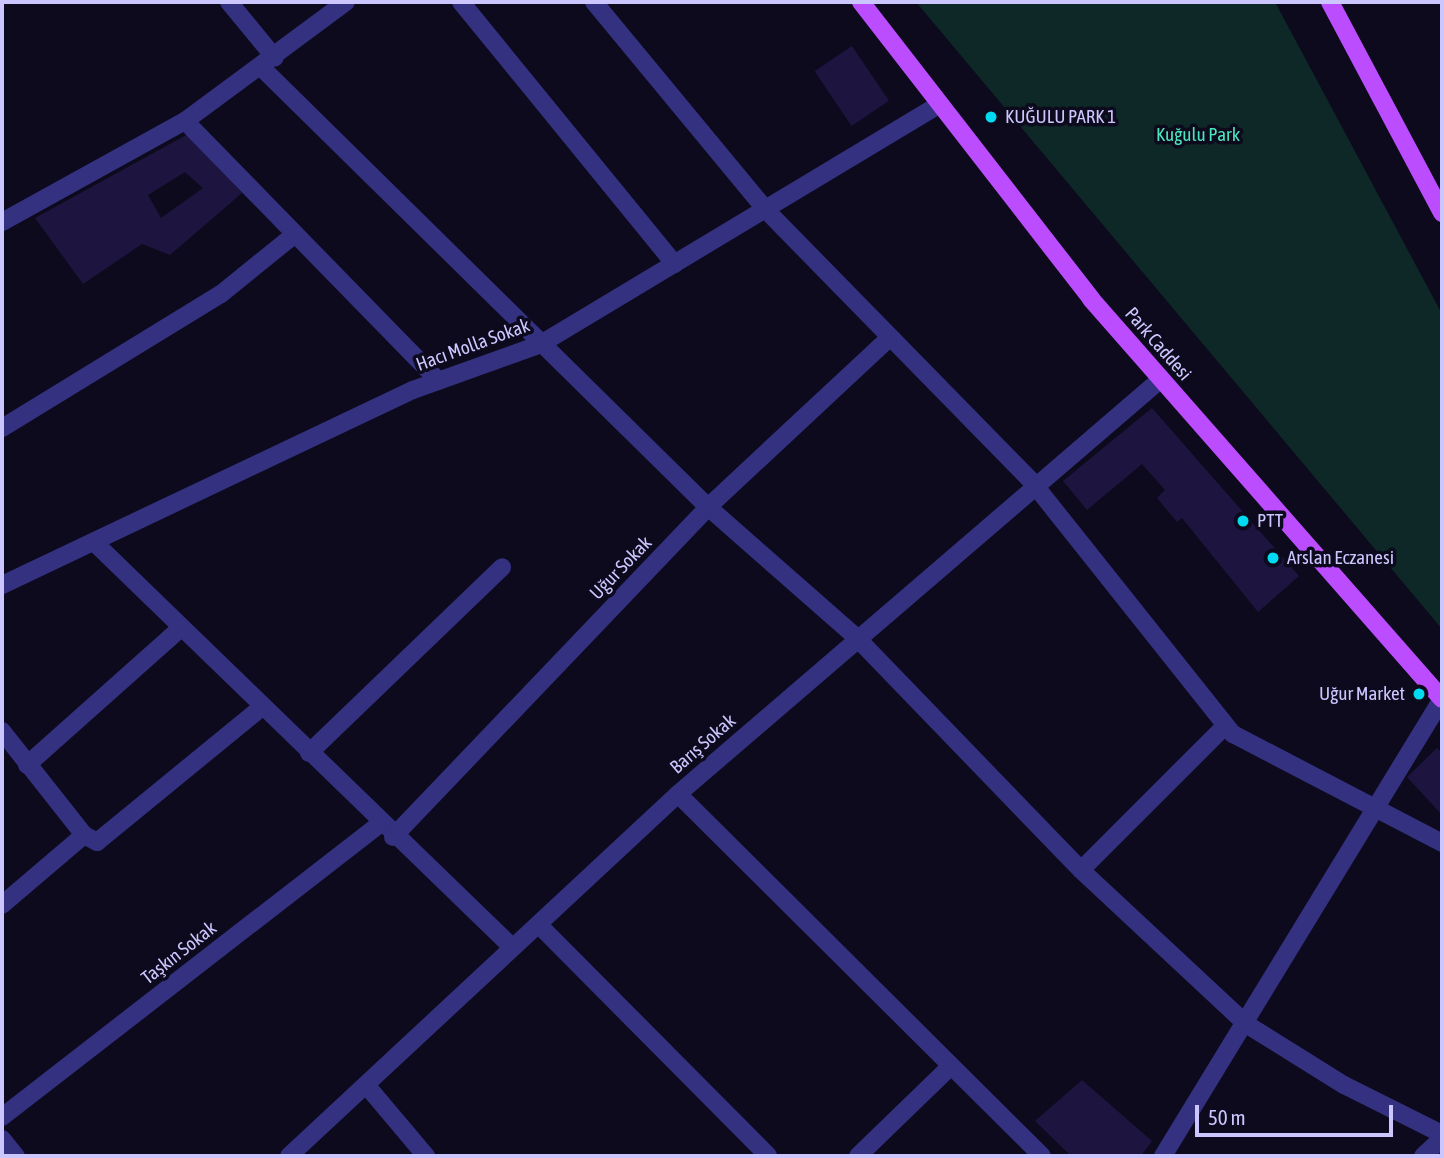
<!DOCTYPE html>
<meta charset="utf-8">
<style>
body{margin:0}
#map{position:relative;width:1444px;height:1158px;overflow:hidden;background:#0d0a1d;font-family:"Asap Condensed",sans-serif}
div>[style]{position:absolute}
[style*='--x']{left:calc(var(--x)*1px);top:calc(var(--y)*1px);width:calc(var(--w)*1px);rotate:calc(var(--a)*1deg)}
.green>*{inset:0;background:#0d2826}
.building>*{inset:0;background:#1d1540;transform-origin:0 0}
.minor>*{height:18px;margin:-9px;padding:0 9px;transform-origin:9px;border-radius:9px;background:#333180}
.major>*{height:18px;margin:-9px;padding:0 9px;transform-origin:9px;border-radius:9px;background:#bb4dff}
.dots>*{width:19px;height:19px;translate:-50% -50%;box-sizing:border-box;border:4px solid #0d0a1d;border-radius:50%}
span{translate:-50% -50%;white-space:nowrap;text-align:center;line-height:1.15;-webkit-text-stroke:7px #0d0a1d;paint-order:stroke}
.poi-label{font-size:19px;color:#ccc6ff}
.left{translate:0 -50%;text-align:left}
.right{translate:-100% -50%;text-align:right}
.park-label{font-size:19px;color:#4ae7be}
.street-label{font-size:19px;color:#ccc6ff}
.frame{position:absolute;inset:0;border:4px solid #ccc6ff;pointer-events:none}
.scale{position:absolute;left:1195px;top:1105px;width:198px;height:32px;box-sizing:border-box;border:4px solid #ccc6ff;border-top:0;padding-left:9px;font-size:21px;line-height:24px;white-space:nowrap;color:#ccc6ff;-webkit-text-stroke:5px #0d0a1d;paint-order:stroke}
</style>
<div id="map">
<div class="green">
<div style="clip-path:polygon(916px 2px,1275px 2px,1442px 314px,1442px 629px)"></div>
</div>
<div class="building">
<div style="left:852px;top:46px;width:66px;height:45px;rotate:56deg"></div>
<div style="clip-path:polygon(evenodd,188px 134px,242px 193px,170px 255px,142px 244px,83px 284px,35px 218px,188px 134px,185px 172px,203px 188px,161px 218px,148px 195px,185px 172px)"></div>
<div style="clip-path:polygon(1152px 408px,1299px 576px,1258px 612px,1182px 518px,1177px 522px,1157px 498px,1165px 490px,1142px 464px,1087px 510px,1063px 481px)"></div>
<div style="clip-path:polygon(1437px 748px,1442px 753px,1442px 815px,1407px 777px)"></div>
<div style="clip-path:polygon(1082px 1080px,1152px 1141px,1141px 1156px,1071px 1156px,1035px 1121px)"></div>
</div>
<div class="minor">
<div style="--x:229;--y:2;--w:72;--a:50.6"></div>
<div style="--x:461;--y:2;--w:338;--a:50.8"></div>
<div style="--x:594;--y:2;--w:268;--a:50.4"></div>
<div style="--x:765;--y:209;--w:383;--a:45.6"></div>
<div style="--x:1033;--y:483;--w:321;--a:51.5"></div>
<div style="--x:1233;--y:734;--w:236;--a:27.5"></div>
<div style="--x:262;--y:68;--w:626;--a:44.55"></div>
<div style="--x:708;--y:507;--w:197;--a:41.3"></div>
<div style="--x:856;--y:637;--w:324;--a:46"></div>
<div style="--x:1081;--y:870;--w:226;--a:43"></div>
<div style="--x:1246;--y:1024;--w:115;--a:31.9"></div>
<div style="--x:1344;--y:1085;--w:110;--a:26.6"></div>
<div style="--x:185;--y:121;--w:363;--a:45.7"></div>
<div style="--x:2;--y:222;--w:209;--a:-28.9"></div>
<div style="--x:185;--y:121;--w:200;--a:-36.5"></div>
<div style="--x:2;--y:428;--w:257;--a:-31.5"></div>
<div style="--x:221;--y:294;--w:95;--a:-39"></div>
<div style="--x:97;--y:545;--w:578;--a:44.09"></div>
<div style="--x:2;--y:585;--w:455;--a:-25.4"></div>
<div style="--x:413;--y:390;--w:134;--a:-19.7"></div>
<div style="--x:539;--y:345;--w:466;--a:-31"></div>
<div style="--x:2;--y:731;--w:132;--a:51.7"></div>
<div style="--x:84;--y:835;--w:15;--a:28"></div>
<div style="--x:97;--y:842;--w:213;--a:-39.3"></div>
<div style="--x:309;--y:753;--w:268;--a:-43.9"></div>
<div style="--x:27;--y:765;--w:206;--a:-41.7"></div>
<div style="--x:678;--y:794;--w:513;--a:44.84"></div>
<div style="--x:393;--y:837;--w:456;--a:-46.3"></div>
<div style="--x:708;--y:507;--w:246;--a:-43"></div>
<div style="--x:1081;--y:870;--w:204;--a:-45"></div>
<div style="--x:2;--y:905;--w:108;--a:-40.5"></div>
<div style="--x:539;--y:925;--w:325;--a:45.2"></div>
<div style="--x:367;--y:1086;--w:92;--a:49.9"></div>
<div style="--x:2;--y:1117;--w:480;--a:-37.8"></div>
<div style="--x:2;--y:1139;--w:22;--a:51"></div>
<div style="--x:289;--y:1156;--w:531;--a:-42.94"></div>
<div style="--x:678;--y:794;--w:637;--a:-40.67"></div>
<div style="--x:858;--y:1156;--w:128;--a:-44.1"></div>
<div style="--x:1163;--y:1156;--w:535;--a:-58.6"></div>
<div style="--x:1423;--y:1156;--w:26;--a:-43"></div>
</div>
<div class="major">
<div style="--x:861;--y:2;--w:376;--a:52.2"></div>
<div style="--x:1091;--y:299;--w:532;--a:48.73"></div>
<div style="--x:1330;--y:2;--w:239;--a:62"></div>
</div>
<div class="dots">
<div style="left:991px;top:117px;background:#00dbf1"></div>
<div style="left:1243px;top:521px;background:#00dbf1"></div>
<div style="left:1273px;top:558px;background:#00dbf1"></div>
<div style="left:1419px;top:694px;background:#00dbf1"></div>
</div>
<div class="poi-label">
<span class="left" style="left:1005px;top:117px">KUĞULU PARK 1</span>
<span class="left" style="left:1257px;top:521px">PTT</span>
<span class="left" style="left:1287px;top:558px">Arslan Eczanesi</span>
<span class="right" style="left:1405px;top:694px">Uğur Market</span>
</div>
<div class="park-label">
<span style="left:1198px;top:135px">Kuğulu Park</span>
</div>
<div class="street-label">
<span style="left:1158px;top:344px;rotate:49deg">Park Caddesi</span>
<span style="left:473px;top:345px;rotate:-20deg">Hacı Molla Sokak</span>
<span style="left:621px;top:568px;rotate:-46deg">Uğur Sokak</span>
<span style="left:703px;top:744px;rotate:-41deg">Barış Sokak</span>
<span style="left:179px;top:953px;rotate:-38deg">Taşkın Sokak</span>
</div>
<div class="frame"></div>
<div class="scale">50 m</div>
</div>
